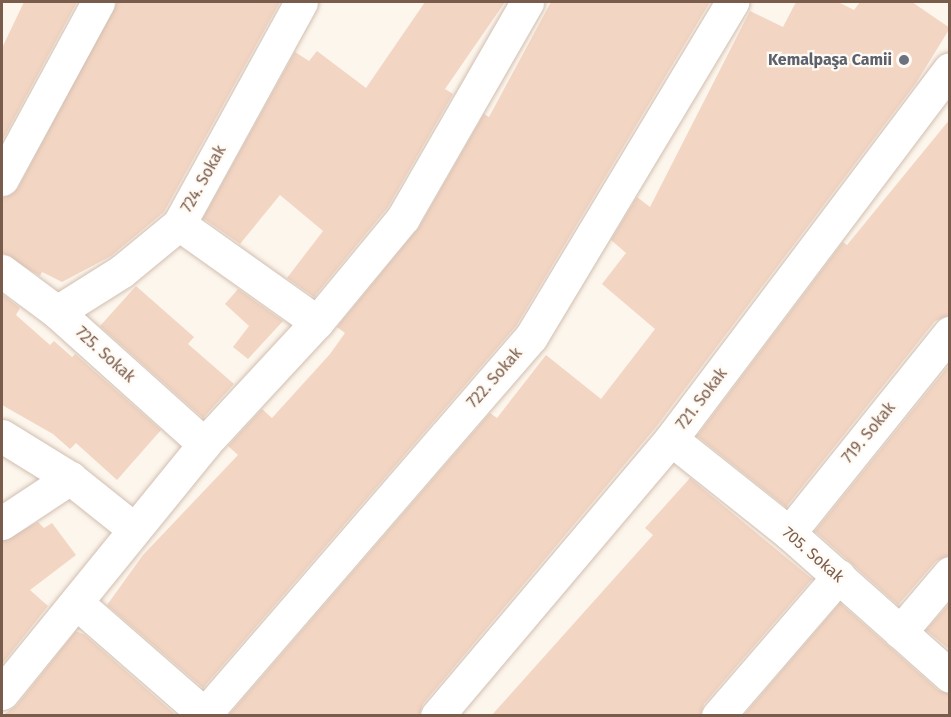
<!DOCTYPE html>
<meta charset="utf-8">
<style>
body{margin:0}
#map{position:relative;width:951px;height:717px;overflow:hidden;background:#fdf6ec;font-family:"Fira Sans",sans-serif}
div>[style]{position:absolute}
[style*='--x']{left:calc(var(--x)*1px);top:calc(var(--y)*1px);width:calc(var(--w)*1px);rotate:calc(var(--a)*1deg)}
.building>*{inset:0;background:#f3d5c3}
.roads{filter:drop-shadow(0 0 2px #d1beb0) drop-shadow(0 0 2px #d1beb0)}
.minor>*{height:33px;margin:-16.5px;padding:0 16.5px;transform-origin:16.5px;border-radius:16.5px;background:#fff}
.dots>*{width:16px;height:16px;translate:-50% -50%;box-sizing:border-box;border:3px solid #fffaf3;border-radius:50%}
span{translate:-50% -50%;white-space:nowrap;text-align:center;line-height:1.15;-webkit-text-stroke:4.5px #fffaf3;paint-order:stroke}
.worship-label{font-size:16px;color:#5b616d;font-weight:700}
.right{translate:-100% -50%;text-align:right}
.street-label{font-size:16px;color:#7a5c4d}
.frame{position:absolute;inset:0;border:3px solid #7a5c4d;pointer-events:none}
</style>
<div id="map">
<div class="building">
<div style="clip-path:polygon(24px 2px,77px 2px,2px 141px,2px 48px)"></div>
<div style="clip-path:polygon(117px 2px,280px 2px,164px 212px,111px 256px,62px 282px,42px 272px,40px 276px,2px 253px,2px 198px,18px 188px)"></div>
<div style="clip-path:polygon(425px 2px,505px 2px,445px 89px,453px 94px,388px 207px,314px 297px,287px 278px,323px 231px,280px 195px,240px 244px,203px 218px,295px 52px,309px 61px,317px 51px,366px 88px)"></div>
<div style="clip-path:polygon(551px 2px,710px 2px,516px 326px,203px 688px,107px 605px,143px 555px,238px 455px,228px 446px,262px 409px,272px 418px,330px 354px,345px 333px,337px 327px,419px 227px,484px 114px,489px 117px)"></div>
<div style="clip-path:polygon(796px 2px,838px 2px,854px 10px,860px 2px,912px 2px,950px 28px,916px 83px,656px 427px,423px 704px,419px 716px,228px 716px,490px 413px,497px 418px,546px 355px,601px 399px,655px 329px,602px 284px,626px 253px,611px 240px,637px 197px,650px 207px,750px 11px,783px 27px)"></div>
<div style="clip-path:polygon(950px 119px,950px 315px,935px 321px,786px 507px,697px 436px,843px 242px,847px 245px)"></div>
<div style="clip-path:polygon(136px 286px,194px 337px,188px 344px,234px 384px,203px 418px,100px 326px)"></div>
<div style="clip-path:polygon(238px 289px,283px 321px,248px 359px,233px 347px,249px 326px,225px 304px)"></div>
<div style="clip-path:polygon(2px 294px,20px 308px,16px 315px,50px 345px,54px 341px,72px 357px,75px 354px,161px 430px,117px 480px,76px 443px,70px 449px,53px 434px,2px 405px)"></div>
<div style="clip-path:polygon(950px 364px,950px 555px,936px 561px,898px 605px,815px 531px)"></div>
<div style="clip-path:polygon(690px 478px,812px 579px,704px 704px,700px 716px,491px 716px,653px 535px,645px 528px)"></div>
<div style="clip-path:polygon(38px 522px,44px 528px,52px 523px,76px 555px,30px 590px,48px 606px,2px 664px,2px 541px)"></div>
<div style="clip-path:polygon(840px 603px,938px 690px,950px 694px,950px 716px,743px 716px)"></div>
<div style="clip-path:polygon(950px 603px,950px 650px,926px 630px)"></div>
<div style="clip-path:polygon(76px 631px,85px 635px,177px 716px,2px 716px,17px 705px)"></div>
</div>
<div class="roads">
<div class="minor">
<div style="--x:2;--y:179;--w:201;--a:-61.5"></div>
<div style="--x:179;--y:224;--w:169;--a:35.4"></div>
<div style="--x:2;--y:271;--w:69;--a:36.7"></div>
<div style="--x:57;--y:312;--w:198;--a:41.9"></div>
<div style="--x:57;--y:312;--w:77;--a:-32.2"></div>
<div style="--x:122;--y:271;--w:74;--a:-39.5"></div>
<div style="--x:179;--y:224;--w:253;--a:-61.2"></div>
<div style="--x:2;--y:436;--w:80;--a:31.7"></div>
<div style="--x:70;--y:478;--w:82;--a:38.6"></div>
<div style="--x:671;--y:439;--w:151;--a:38.5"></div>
<div style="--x:789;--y:533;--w:215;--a:41.6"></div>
<div style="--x:2;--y:523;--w:82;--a:-33.5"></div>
<div style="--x:789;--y:533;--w:257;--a:-51.2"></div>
<div style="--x:78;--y:604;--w:167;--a:41.1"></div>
<div style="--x:900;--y:632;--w:77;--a:-49.7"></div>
<div style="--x:2;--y:693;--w:321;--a:-50.9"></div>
<div style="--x:204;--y:444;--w:166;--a:-47.2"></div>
<div style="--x:317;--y:322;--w:135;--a:-50.4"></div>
<div style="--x:403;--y:218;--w:249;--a:-60.1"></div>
<div style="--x:203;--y:716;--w:501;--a:-49.13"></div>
<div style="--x:531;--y:337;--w:391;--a:-59"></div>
<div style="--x:437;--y:716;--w:363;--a:-49.8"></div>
<div style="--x:671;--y:439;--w:463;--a:-53"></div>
<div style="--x:718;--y:716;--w:185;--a:-49.2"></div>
</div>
</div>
<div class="dots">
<div style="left:904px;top:60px;background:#6b7280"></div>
</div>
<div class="worship-label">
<span class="right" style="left:892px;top:60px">Kemalpaşa Camii</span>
</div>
<div class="street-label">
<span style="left:204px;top:179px;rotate:-61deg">724. Sokak</span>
<span style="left:105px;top:355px;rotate:42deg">725. Sokak</span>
<span style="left:495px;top:378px;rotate:-49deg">722. Sokak</span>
<span style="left:702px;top:399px;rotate:-53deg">721. Sokak</span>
<span style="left:869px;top:433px;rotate:-51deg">719. Sokak</span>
<span style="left:813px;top:555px;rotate:41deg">705. Sokak</span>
</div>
<div class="frame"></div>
</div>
